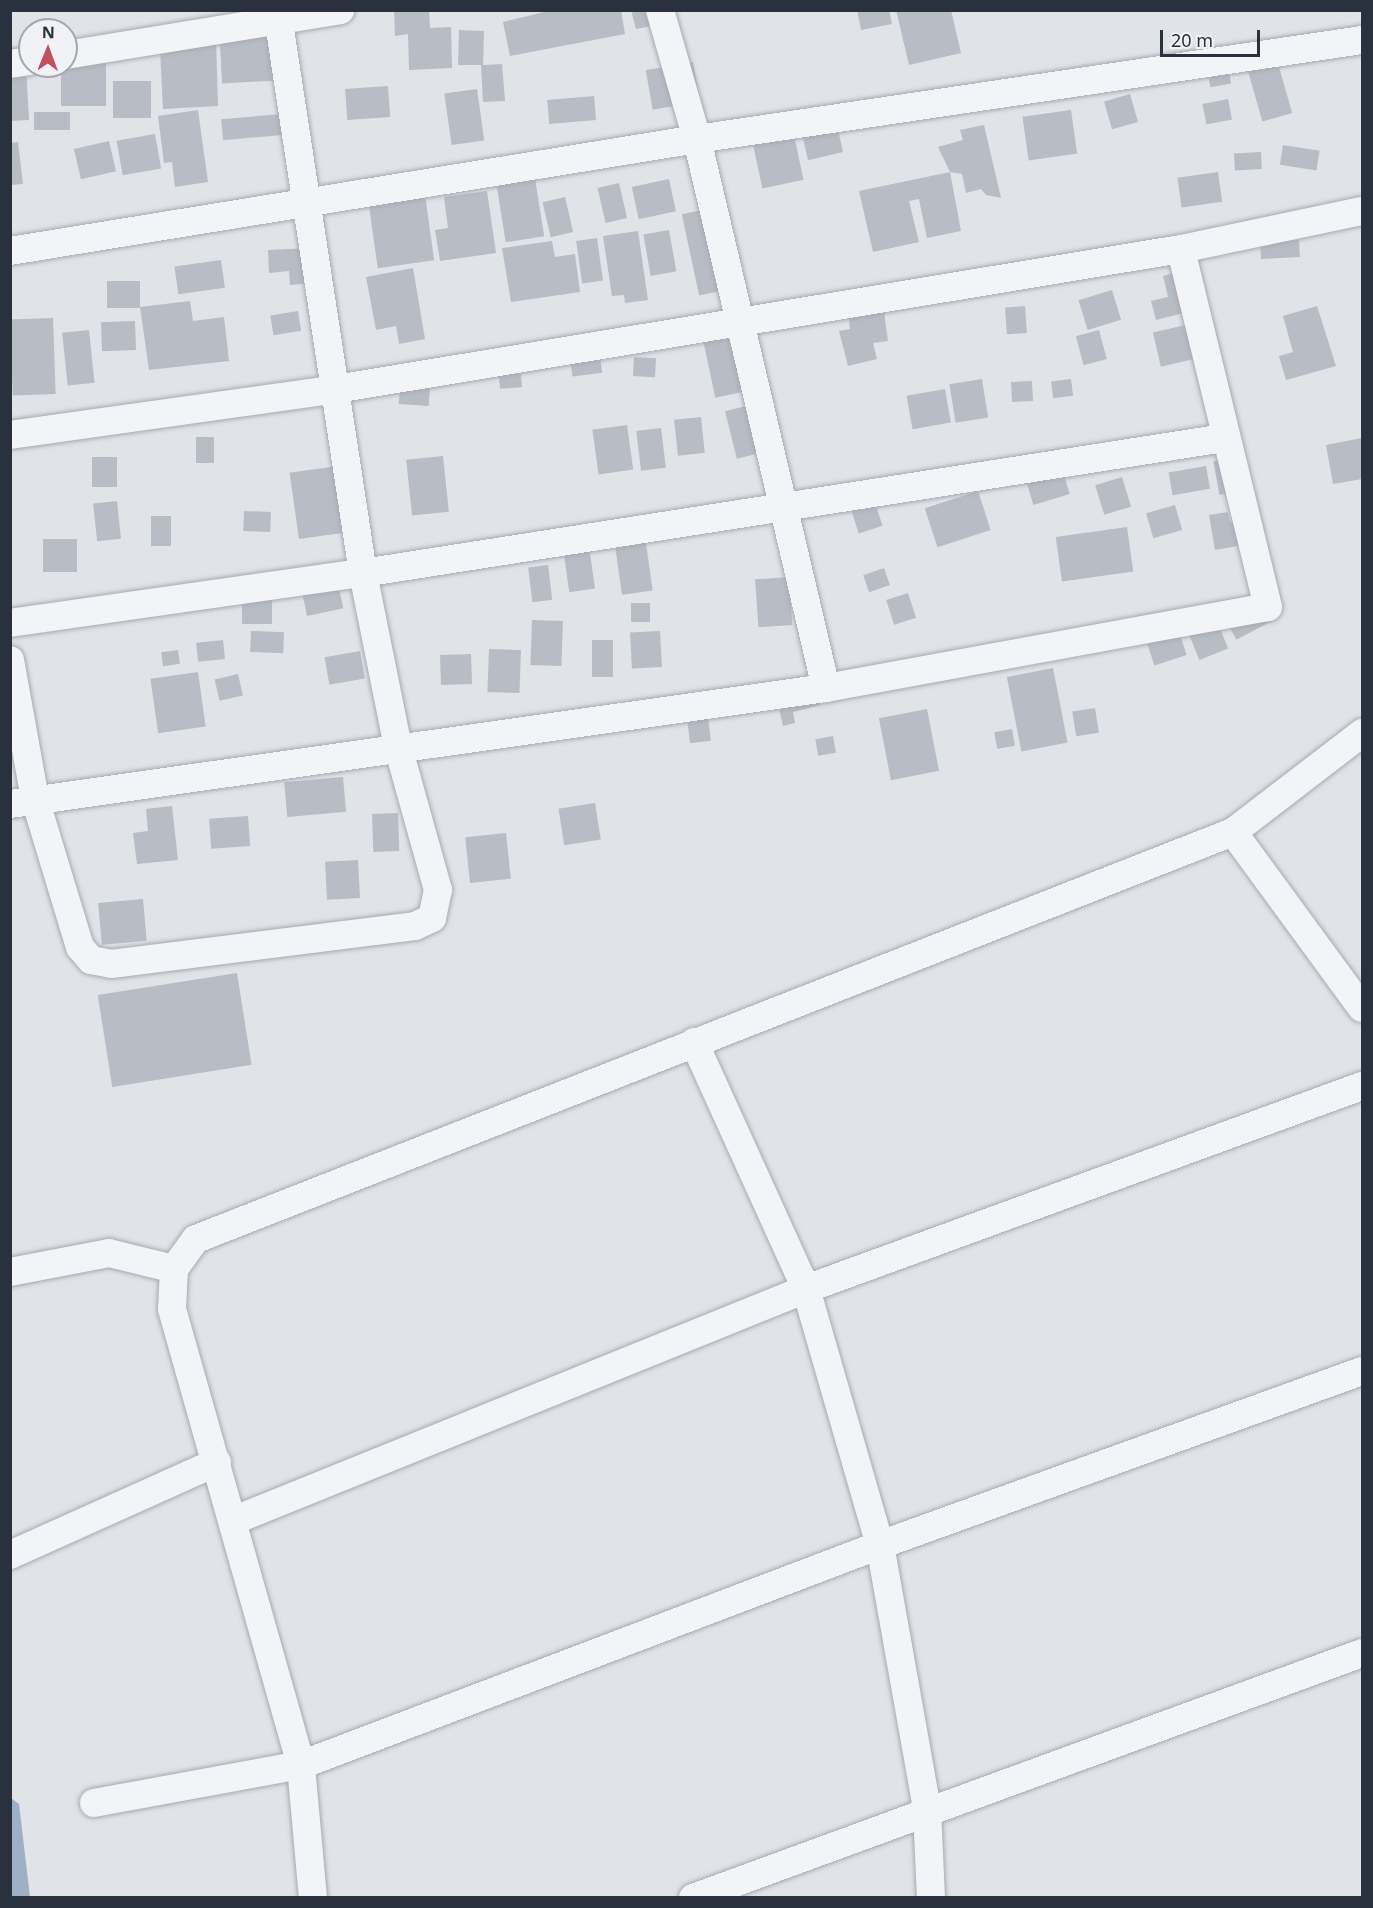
<!DOCTYPE html>
<style>
body{margin:0}
#map{position:relative;width:1373px;height:1908px;overflow:hidden;background:#e0e3e8;font-family:"Noto Sans",sans-serif}
div>[style]{position:absolute}
[style*='--x']{left:calc(var(--x)*1px);top:calc(var(--y)*1px);width:calc(var(--w)*1px);rotate:calc(var(--a)*1deg)}
.water>*{inset:0;background:#9eb0c5}
.building>*{inset:0;background:#b8bcc4;transform-origin:0 0}
.roads{filter:drop-shadow(0 0 2px #a6aab2) drop-shadow(0 0 2px #a6aab2)}
.street>*{height:28px;margin:-14px;padding:0 14px;transform-origin:14px;border-radius:14px;background:#f3f4f7}
span{translate:-50% -50%;white-space:nowrap;text-align:center;line-height:1.15;-webkit-text-stroke:5px #f0f2f6;paint-order:stroke}
.frame{position:absolute;inset:0;border:12px solid #2a313e;pointer-events:none}
.north{position:absolute;left:18px;top:18px;width:60px;height:60px;box-sizing:border-box;background:#f0f2f6;border:2px solid #a1a5ac;border-radius:50%;rotate:1deg;font-size:16px;font-weight:700;line-height:24px;text-align:center;color:#2a313e}
.north::after{content:'';display:block;margin:auto;width:21px;height:27px;background:#c25060;clip-path:polygon(50% 0,100% 100%,50% 72%,0 100%)}
.scale{position:absolute;left:1160px;top:30px;width:100px;height:27px;box-sizing:border-box;border:3px solid #2a313e;border-top:0;padding-left:8px;font-size:18px;line-height:21px;white-space:nowrap;color:#2a313e;-webkit-text-stroke:4px #f0f2f6;paint-order:stroke}
</style>
<div id="map">
<div class="water">
<div style="clip-path:polygon(11px 1798px,19px 1804px,30px 1897px,11px 1897px)"></div>
</div>
<div class="building">
<div style="clip-path:polygon(394px 10px,429px 10px,430px 28px,451px 27px,452px 68px,409px 70px,408px 34px,395px 36px)"></div>
<div style="clip-path:polygon(621px 10px,625px 34px,510px 56px,503px 22px,552px 10px)"></div>
<div style="clip-path:polygon(631px 10px,654px 10px,657px 25px,636px 29px)"></div>
<div style="clip-path:polygon(857px 10px,889px 10px,892px 24px,861px 30px)"></div>
<div style="clip-path:polygon(896px 10px,951px 10px,961px 53px,909px 65px)"></div>
<div style="left:285px;top:23px;width:57px;height:66px;rotate:87deg"></div>
<div style="clip-path:polygon(459px 30px,484px 31px,483px 65px,502px 64px,505px 101px,483px 102px,481px 65px,458px 65px)"></div>
<div style="clip-path:polygon(216px 39px,218px 106px,163px 109px,160px 50px)"></div>
<div style="left:1271px;top:39px;width:77px;height:31px;rotate:74deg"></div>
<div style="left:1226px;top:55px;width:29px;height:21px;rotate:80deg"></div>
<div style="clip-path:polygon(106px 56px,106px 106px,61px 106px,61px 66px)"></div>
<div style="left:693px;top:62px;width:40px;height:48px;rotate:80deg"></div>
<div style="clip-path:polygon(10px 65px,26px 65px,29px 120px,10px 121px)"></div>
<div style="left:113px;top:81px;width:38px;height:37px"></div>
<div style="left:388px;top:86px;width:31px;height:43px;rotate:86deg"></div>
<div style="left:477px;top:89px;width:52px;height:33px;rotate:82deg"></div>
<div style="left:1130px;top:94px;width:29px;height:27px;rotate:74deg"></div>
<div style="left:594px;top:96px;width:24px;height:47px;rotate:85deg"></div>
<div style="left:1228px;top:99px;width:21px;height:26px;rotate:79deg"></div>
<div style="clip-path:polygon(198px 110px,208px 182px,175px 187px,172px 162px,164px 163px,158px 116px)"></div>
<div style="left:1071px;top:110px;width:44px;height:49px;rotate:82deg"></div>
<div style="left:34px;top:112px;width:36px;height:18px"></div>
<div style="left:281px;top:114px;width:21px;height:60px;rotate:85deg"></div>
<div style="left:835px;top:117px;width:36px;height:36px;rotate:77deg"></div>
<div style="left:791px;top:121px;width:60px;height:42px;rotate:78deg"></div>
<div style="clip-path:polygon(984px 125px,1001px 198px,986px 195px,981px 189px,966px 193px,962px 174px,950px 172px,938px 147px,963px 140px,960px 130px)"></div>
<div style="left:155px;top:134px;width:35px;height:39px;rotate:80deg"></div>
<div style="left:109px;top:141px;width:31px;height:36px;rotate:77deg"></div>
<div style="clip-path:polygon(18px 142px,23px 184px,10px 185px,10px 143px)"></div>
<div style="left:1283px;top:145px;width:37px;height:20px;rotate:9deg"></div>
<div style="left:1261px;top:152px;width:17px;height:27px;rotate:87deg"></div>
<div style="left:534px;top:172px;width:65px;height:39px;rotate:81deg"></div>
<div style="clip-path:polygon(950px 172px,961px 231px,927px 238px,919px 199px,909px 201px,919px 242px,873px 252px,859px 191px)"></div>
<div style="left:1218px;top:172px;width:30px;height:41px;rotate:82deg"></div>
<div style="left:669px;top:179px;width:33px;height:38px;rotate:78deg"></div>
<div style="left:619px;top:183px;width:36px;height:22px;rotate:77deg"></div>
<div style="clip-path:polygon(487px 191px,496px 253px,440px 261px,435px 230px,448px 228px,444px 197px)"></div>
<div style="left:425px;top:195px;width:66px;height:57px;rotate:82deg"></div>
<div style="left:565px;top:197px;width:36px;height:23px;rotate:77deg"></div>
<div style="left:721px;top:206px;width:83px;height:40px;rotate:78deg"></div>
<div style="left:669px;top:230px;width:42px;height:26px;rotate:80deg"></div>
<div style="clip-path:polygon(638px 231px,648px 300px,625px 303px,624px 295px,612px 296px,603px 236px)"></div>
<div style="left:597px;top:238px;width:43px;height:21px;rotate:82deg"></div>
<div style="left:1299px;top:240px;width:17px;height:39px;rotate:87deg"></div>
<div style="clip-path:polygon(552px 241px,555px 257px,575px 254px,580px 292px,511px 302px,502px 248px)"></div>
<div style="clip-path:polygon(311px 248px,313px 283px,290px 285px,289px 271px,269px 273px,268px 250px)"></div>
<div style="left:221px;top:260px;width:28px;height:47px;rotate:82deg"></div>
<div style="clip-path:polygon(413px 268px,425px 339px,399px 344px,396px 326px,376px 330px,366px 277px)"></div>
<div style="clip-path:polygon(1188px 269px,1199px 309px,1156px 320px,1151px 301px,1168px 297px,1163px 276px)"></div>
<div style="left:107px;top:281px;width:33px;height:27px"></div>
<div style="left:1112px;top:290px;width:31px;height:35px;rotate:73deg"></div>
<div style="clip-path:polygon(882px 297px,888px 341px,873px 343px,877px 359px,848px 366px,839px 331px,850px 329px,847px 303px)"></div>
<div style="clip-path:polygon(190px 301px,193px 321px,224px 317px,229px 361px,149px 370px,140px 307px)"></div>
<div style="left:1025px;top:306px;width:27px;height:20px;rotate:86deg"></div>
<div style="clip-path:polygon(1317px 306px,1336px 366px,1286px 380px,1279px 356px,1293px 352px,1283px 316px)"></div>
<div style="left:298px;top:311px;width:20px;height:28px;rotate:81deg"></div>
<div style="left:53px;top:318px;width:76px;height:43px;rotate:88deg"></div>
<div style="left:135px;top:321px;width:29px;height:34px;rotate:88deg"></div>
<div style="left:744px;top:321px;width:69px;height:44px;rotate:78deg"></div>
<div style="left:1190px;top:324px;width:35px;height:38px;rotate:77deg"></div>
<div style="left:89px;top:330px;width:53px;height:27px;rotate:84deg"></div>
<div style="left:1099px;top:330px;width:30px;height:24px;rotate:75deg"></div>
<div style="left:599px;top:347px;width:26px;height:30px;rotate:83deg"></div>
<div style="left:634px;top:357px;width:22px;height:19px;rotate:3deg"></div>
<div style="left:520px;top:364px;width:23px;height:22px;rotate:85deg"></div>
<div style="left:401px;top:372px;width:30px;height:32px;rotate:4deg"></div>
<div style="left:982px;top:379px;width:39px;height:33px;rotate:81deg"></div>
<div style="left:1071px;top:379px;width:17px;height:20px;rotate:83deg"></div>
<div style="left:1032px;top:381px;width:20px;height:21px;rotate:87deg"></div>
<div style="left:945px;top:389px;width:34px;height:39px;rotate:80deg"></div>
<div style="left:758px;top:403px;width:49px;height:34px;rotate:76deg"></div>
<div style="left:701px;top:417px;width:36px;height:27px;rotate:84deg"></div>
<div style="left:627px;top:425px;width:45px;height:35px;rotate:82deg"></div>
<div style="left:661px;top:428px;width:40px;height:25px;rotate:83deg"></div>
<div style="left:196px;top:437px;width:18px;height:26px"></div>
<div style="clip-path:polygon(1362px 438px,1362px 479px,1333px 484px,1326px 445px)"></div>
<div style="left:1056px;top:449px;width:47px;height:38px;rotate:73deg"></div>
<div style="left:443px;top:456px;width:56px;height:37px;rotate:84deg"></div>
<div style="left:1245px;top:456px;width:34px;height:32px;rotate:80deg"></div>
<div style="left:117px;top:457px;width:30px;height:25px;rotate:90deg"></div>
<div style="left:352px;top:464px;width:67px;height:63px;rotate:82deg"></div>
<div style="left:1206px;top:466px;width:23px;height:38px;rotate:80deg"></div>
<div style="left:1122px;top:477px;width:31px;height:28px;rotate:73deg"></div>
<div style="left:868px;top:481px;width:47px;height:25px;rotate:72deg"></div>
<div style="left:978px;top:491px;width:41px;height:56px;rotate:72deg"></div>
<div style="left:117px;top:501px;width:38px;height:24px;rotate:84deg"></div>
<div style="left:1175px;top:505px;width:26px;height:30px;rotate:74deg"></div>
<div style="left:244px;top:511px;width:27px;height:20px;rotate:2deg"></div>
<div style="clip-path:polygon(1228px 512px,1230px 522px,1251px 519px,1255px 543px,1215px 550px,1209px 515px)"></div>
<div style="left:151px;top:516px;width:20px;height:30px"></div>
<div style="left:1127px;top:527px;width:45px;height:72px;rotate:82deg"></div>
<div style="left:43px;top:539px;width:34px;height:33px"></div>
<div style="left:646px;top:543px;width:48px;height:31px;rotate:82deg"></div>
<div style="left:589px;top:546px;width:43px;height:26px;rotate:82deg"></div>
<div style="left:548px;top:565px;width:35px;height:20px;rotate:83deg"></div>
<div style="left:884px;top:568px;width:18px;height:22px;rotate:71deg"></div>
<div style="left:336px;top:574px;width:35px;height:37px;rotate:78deg"></div>
<div style="left:789px;top:577px;width:48px;height:34px;rotate:86deg"></div>
<div style="left:908px;top:593px;width:26px;height:23px;rotate:72deg"></div>
<div style="left:242px;top:598px;width:30px;height:26px"></div>
<div style="left:1264px;top:598px;width:24px;height:44px;rotate:62deg"></div>
<div style="left:631px;top:603px;width:19px;height:19px"></div>
<div style="left:1174px;top:616px;width:41px;height:34px;rotate:72deg"></div>
<div style="left:1215px;top:616px;width:35px;height:31px;rotate:68deg"></div>
<div style="left:532px;top:620px;width:31px;height:45px;rotate:2deg"></div>
<div style="left:251px;top:631px;width:33px;height:21px;rotate:2deg"></div>
<div style="left:660px;top:631px;width:36px;height:30px;rotate:87deg"></div>
<div style="left:223px;top:640px;width:19px;height:27px;rotate:84deg"></div>
<div style="left:592px;top:640px;width:21px;height:37px"></div>
<div style="left:489px;top:649px;width:32px;height:43px;rotate:2deg"></div>
<div style="left:178px;top:650px;width:14px;height:17px;rotate:82deg"></div>
<div style="left:360px;top:651px;width:28px;height:36px;rotate:80deg"></div>
<div style="left:471px;top:654px;width:30px;height:31px;rotate:88deg"></div>
<div style="left:1053px;top:668px;width:76px;height:47px;rotate:79deg"></div>
<div style="left:198px;top:672px;width:55px;height:48px;rotate:82deg"></div>
<div style="left:238px;top:674px;width:22px;height:24px;rotate:77deg"></div>
<div style="clip-path:polygon(816px 682px,821px 705px,793px 712px,795px 723px,783px 726px,775px 690px)"></div>
<div style="left:1095px;top:708px;width:25px;height:23px;rotate:81deg"></div>
<div style="left:707px;top:709px;width:32px;height:21px;rotate:83deg"></div>
<div style="left:927px;top:709px;width:63px;height:49px;rotate:79deg"></div>
<div style="left:1012px;top:729px;width:17px;height:18px;rotate:80deg"></div>
<div style="left:833px;top:736px;width:17px;height:18px;rotate:80deg"></div>
<div style="left:343px;top:777px;width:35px;height:59px;rotate:85deg"></div>
<div style="left:595px;top:803px;width:37px;height:37px;rotate:81deg"></div>
<div style="clip-path:polygon(172px 806px,178px 860px,137px 864px,133px 833px,148px 831px,146px 809px)"></div>
<div style="left:398px;top:813px;width:38px;height:26px;rotate:88deg"></div>
<div style="left:248px;top:816px;width:30px;height:39px;rotate:86deg"></div>
<div style="left:506px;top:833px;width:46px;height:41px;rotate:84deg"></div>
<div style="left:358px;top:860px;width:38px;height:33px;rotate:87deg"></div>
<div style="left:143px;top:899px;width:42px;height:45px;rotate:85deg"></div>
<div style="left:237px;top:973px;width:93px;height:141px;rotate:81deg"></div>
</div>
<div class="roads">
<div class="street">
<div style="--x:660;--y:10;--w:134;--a:74"></div>
<div style="--x:697;--y:139;--w:564;--a:76.78"></div>
<div style="--x:66;--y:55;--w:278;--a:-9.3"></div>
<div style="--x:10;--y:64;--w:20;--a:-9"></div>
<div style="--x:10;--y:251;--w:696;--a:-9.26"></div>
<div style="--x:697;--y:139;--w:672;--a:-8.47"></div>
<div style="--x:10;--y:435;--w:329;--a:-8"></div>
<div style="--x:336;--y:389;--w:857;--a:-9.41"></div>
<div style="--x:1181;--y:249;--w:185;--a:-11.9"></div>
<div style="--x:10;--y:623;--w:357;--a:-8.1"></div>
<div style="--x:363;--y:573;--w:872;--a:-8.91"></div>
<div style="--x:10;--y:660;--w:141;--a:79.8"></div>
<div style="--x:35;--y:799;--w:155;--a:73.1"></div>
<div style="--x:80;--y:947;--w:17;--a:50"></div>
<div style="--x:91;--y:960;--w:20;--a:11"></div>
<div style="--x:111;--y:964;--w:306;--a:-7.1"></div>
<div style="--x:415;--y:926;--w:19;--a:-25"></div>
<div style="--x:432;--y:918;--w:29;--a:-78"></div>
<div style="--x:438;--y:890;--w:148;--a:-105.6"></div>
<div style="--x:398;--y:747;--w:177;--a:-101.4"></div>
<div style="--x:363;--y:573;--w:570;--a:-98.68"></div>
<div style="--x:10;--y:804;--w:824;--a:-8.09"></div>
<div style="--x:826;--y:688;--w:449;--a:-10.4"></div>
<div style="--x:1268;--y:607;--w:368;--a:-103.7"></div>
<div style="--x:1233;--y:832;--w:218;--a:53.8"></div>
<div style="--x:694;--y:1042;--w:271;--a:65.6"></div>
<div style="--x:806;--y:1289;--w:266;--a:73.9"></div>
<div style="--x:880;--y:1545;--w:269;--a:79.9"></div>
<div style="--x:927;--y:1810;--w:88;--a:87.4"></div>
<div style="--x:10;--y:1272;--w:101;--a:-10.9"></div>
<div style="--x:109;--y:1253;--w:67;--a:13.8"></div>
<div style="--x:235;--y:1520;--w:616;--a:-22.03"></div>
<div style="--x:806;--y:1289;--w:592;--a:-20.06"></div>
<div style="--x:10;--y:1555;--w:227;--a:-24.2"></div>
<div style="--x:94;--y:1803;--w:210;--a:-10.4"></div>
<div style="--x:301;--y:1765;--w:619;--a:-20.81"></div>
<div style="--x:880;--y:1545;--w:512;--a:-19.85"></div>
<div style="--x:313;--y:1898;--w:134;--a:-95.2"></div>
<div style="--x:301;--y:1765;--w:474;--a:-105.8"></div>
<div style="--x:172;--y:1309;--w:40;--a:-87.1"></div>
<div style="--x:174;--y:1269;--w:37;--a:-54"></div>
<div style="--x:196;--y:1239;--w:1114;--a:-21.43"></div>
<div style="--x:1233;--y:832;--w:163;--a:-37.5"></div>
<div style="--x:693;--y:1898;--w:712;--a:-20.11"></div>
</div>
</div>
<div class="frame"></div>
<div class="north">N</div>
<div class="scale">20 m</div>
</div>
